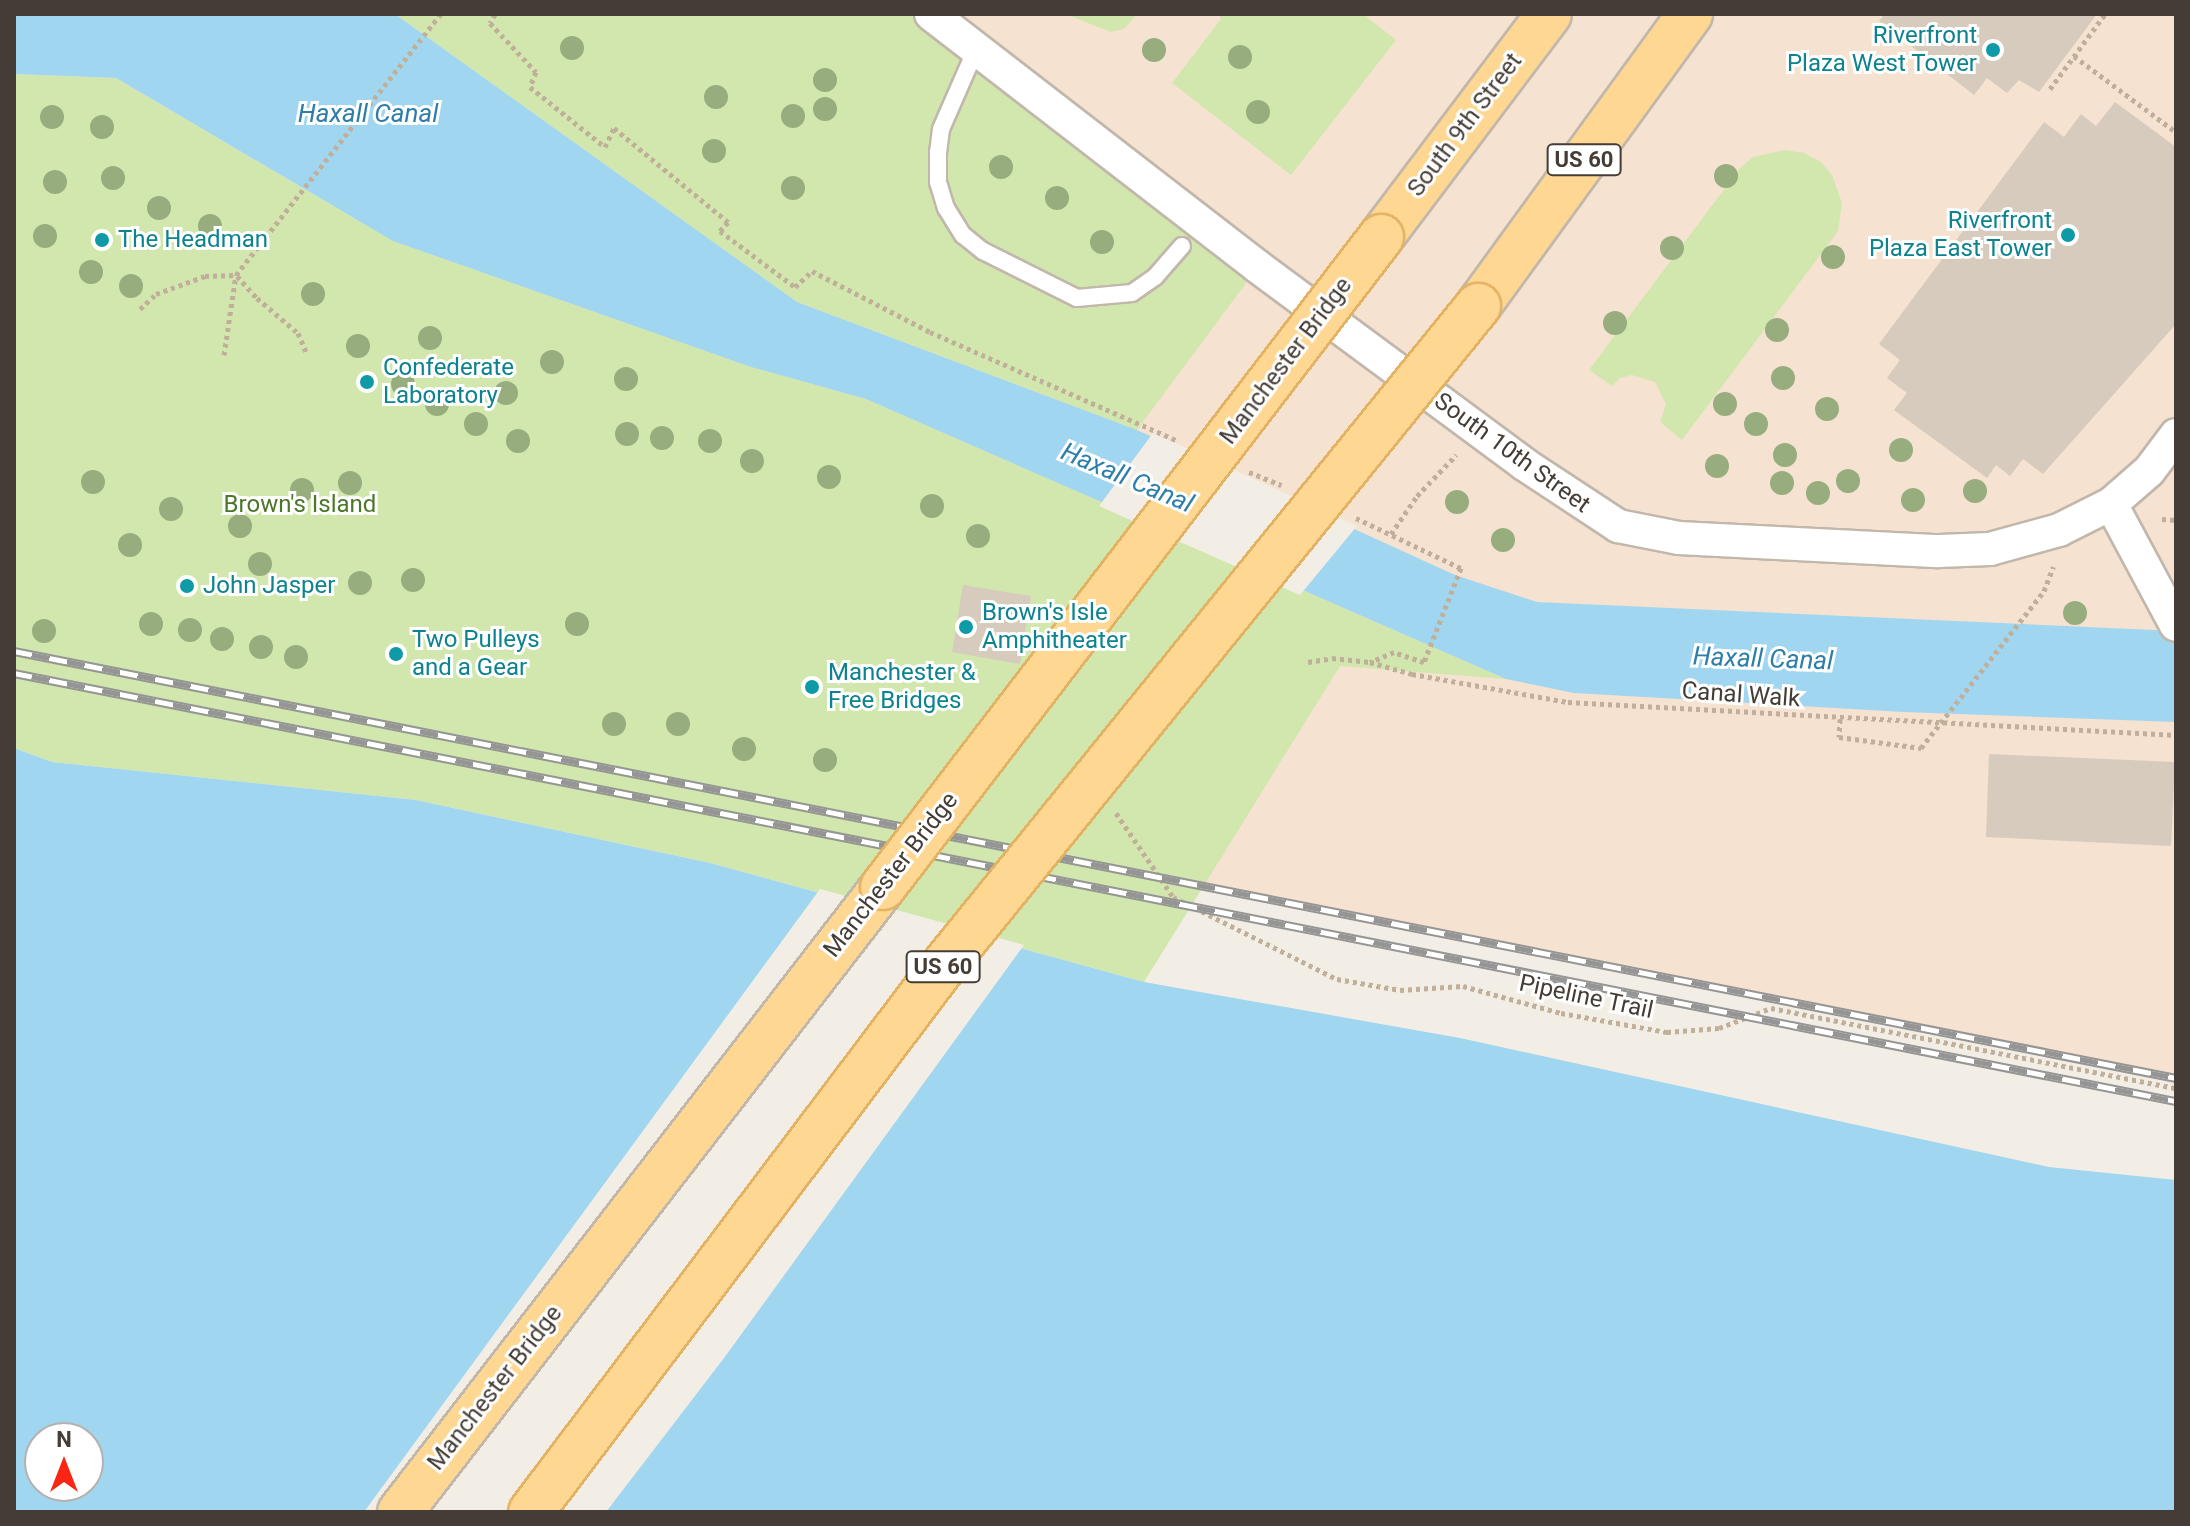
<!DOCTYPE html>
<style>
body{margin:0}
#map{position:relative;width:2190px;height:1526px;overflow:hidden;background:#f3eee5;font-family:Roboto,sans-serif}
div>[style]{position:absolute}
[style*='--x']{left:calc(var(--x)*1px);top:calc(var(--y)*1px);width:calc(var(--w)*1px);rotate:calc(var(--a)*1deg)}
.commercial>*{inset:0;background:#f5e2d0}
.green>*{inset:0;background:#d2e7ae}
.water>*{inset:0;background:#a1d6f0}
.pier>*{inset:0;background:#f3eee5}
.building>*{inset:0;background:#d7cbbe}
.path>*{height:5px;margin-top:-2.5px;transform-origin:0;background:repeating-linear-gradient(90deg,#c0af99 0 4px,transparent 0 8px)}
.roads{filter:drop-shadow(2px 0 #c1b7ab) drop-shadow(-2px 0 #c1b7ab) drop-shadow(0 2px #c1b7ab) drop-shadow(0 -2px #c1b7ab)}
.lane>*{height:16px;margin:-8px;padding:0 8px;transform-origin:8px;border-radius:8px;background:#fff}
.street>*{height:32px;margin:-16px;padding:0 16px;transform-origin:16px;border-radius:16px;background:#fff}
.primary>*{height:44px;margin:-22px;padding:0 22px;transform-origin:22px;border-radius:22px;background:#fed793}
.rail>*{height:9px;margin-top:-4.5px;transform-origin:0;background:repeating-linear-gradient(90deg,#fff 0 18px,#959595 0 36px);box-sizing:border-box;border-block:2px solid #959595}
.path-bridge>*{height:5px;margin-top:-2.5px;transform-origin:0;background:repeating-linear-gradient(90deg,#c0af99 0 4px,transparent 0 8px)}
.bridges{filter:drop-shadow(2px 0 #e3b263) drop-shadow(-2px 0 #e3b263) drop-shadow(0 2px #e3b263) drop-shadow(0 -2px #e3b263)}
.primary-bridge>*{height:44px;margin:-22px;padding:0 22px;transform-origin:22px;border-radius:22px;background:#fed793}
.trees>*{width:24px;height:24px;margin:-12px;border-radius:50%;background:#97ad7d}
.dots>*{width:22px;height:22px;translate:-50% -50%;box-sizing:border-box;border:4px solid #fff;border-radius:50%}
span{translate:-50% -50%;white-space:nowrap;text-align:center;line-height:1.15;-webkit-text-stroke:6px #fff;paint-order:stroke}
.shield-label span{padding:2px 6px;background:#fff;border:2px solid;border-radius:6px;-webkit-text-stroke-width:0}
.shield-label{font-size:22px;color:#453d35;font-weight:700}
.culture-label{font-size:24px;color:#0d838f}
.right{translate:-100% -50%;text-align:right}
.left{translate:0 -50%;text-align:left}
.street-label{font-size:24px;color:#453d35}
.park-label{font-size:24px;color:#4c7728}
.water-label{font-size:26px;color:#2d7ea8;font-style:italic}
.frame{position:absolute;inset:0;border:16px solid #453d35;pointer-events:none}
.north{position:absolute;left:24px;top:1422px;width:80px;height:80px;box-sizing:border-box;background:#fff;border:2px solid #b5b1ae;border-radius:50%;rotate:0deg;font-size:22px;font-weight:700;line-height:32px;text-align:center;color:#453d35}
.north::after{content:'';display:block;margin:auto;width:28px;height:36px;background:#f92616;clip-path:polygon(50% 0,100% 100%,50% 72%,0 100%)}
</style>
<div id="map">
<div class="commercial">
<i style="clip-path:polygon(493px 14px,2176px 14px,2176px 1078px,20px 652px)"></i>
</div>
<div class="green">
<i style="clip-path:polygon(395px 14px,931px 14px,1258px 267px,1137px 430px,797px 302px)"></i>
<i style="clip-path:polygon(1065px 14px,1137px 14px,1124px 29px,1111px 32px)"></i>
<i style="clip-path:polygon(1219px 14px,1363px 14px,1396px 40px,1291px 175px,1172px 83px,1221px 19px)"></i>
<i style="clip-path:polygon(14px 74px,116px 78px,393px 241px,751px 367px,866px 399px,1506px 679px,1340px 666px,1144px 982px,710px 863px,416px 800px,52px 762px,14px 748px)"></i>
<i style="clip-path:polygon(1785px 150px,1804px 153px,1821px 162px,1832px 175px,1842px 203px,1838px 231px,1682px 440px,1660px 422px,1666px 404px,1655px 382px,1632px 375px,1620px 378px,1612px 386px,1589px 370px,1740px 168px,1753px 157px)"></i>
</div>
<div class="water">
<i style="clip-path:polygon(14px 14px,395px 14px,797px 302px,1137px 430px,1455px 575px,1537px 602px,2176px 631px,2176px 722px,1904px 712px,1574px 693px,1506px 679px,866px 399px,751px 367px,393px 241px,116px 78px,14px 74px)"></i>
<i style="clip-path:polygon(evenodd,14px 748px,52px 762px,416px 800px,710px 863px,1144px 982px,1460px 1038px,2049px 1167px,2176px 1180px,2176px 1512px,14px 1512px,14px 748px,40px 1438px,88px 1438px,88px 1486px,40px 1486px,40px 1438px)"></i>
</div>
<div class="pier">
<i style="clip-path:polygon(1153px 433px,1357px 526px,1300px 595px,1099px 506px)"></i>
<i style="clip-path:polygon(820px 889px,1024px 945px,724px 1358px,606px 1512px,364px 1512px)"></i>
</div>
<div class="building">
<i style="clip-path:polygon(1885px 14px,2097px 14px,2039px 92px,2019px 80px,2007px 93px,1987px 78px,1974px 95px,1879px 21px)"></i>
<i style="clip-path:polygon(2115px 102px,2176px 147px,2176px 324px,2043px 474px,2023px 459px,2010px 476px,1996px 465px,1987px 478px,1894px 410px,1907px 393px,1887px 378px,1900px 360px,1879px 344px,2044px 122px,2064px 137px,2081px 114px,2096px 126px)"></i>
<i style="clip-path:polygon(963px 585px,1031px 596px,1020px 664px,952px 652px)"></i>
<i style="clip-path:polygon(1989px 754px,2175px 762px,2171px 846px,1986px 837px)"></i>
</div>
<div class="path">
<i style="--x:495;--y:14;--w:10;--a:119"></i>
<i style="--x:490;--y:23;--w:67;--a:46.8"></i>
<i style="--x:536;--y:72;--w:16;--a:112"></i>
<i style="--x:530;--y:87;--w:96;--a:38.7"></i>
<i style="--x:605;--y:147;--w:21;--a:-65"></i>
<i style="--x:614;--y:128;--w:148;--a:39.5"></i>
<i style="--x:728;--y:222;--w:12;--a:132"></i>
<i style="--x:720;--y:231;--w:94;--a:36.7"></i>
<i style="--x:795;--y:287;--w:23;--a:-43"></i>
<i style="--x:812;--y:271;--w:133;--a:27.3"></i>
<i style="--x:930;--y:332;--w:271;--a:23.7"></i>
<i style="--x:2074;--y:56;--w:127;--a:36.7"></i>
<i style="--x:2050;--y:89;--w:93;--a:-53.7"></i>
<i style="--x:237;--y:276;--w:30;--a:48"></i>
<i style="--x:257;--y:298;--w:54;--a:40.5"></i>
<i style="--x:298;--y:333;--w:21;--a:67"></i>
<i style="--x:140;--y:309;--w:22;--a:-43"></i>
<i style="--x:156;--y:294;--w:52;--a:-20.2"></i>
<i style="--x:205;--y:276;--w:31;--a:-2"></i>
<i style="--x:224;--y:355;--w:81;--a:-81.5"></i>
<i style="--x:236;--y:275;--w:332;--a:-51.9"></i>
<i style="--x:1249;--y:472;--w:35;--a:22"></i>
<i style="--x:1356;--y:518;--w:116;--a:25.5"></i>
<i style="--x:1461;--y:568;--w:101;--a:111.5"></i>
<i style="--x:1424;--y:662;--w:32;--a:-162"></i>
<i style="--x:1394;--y:652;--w:26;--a:157"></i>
<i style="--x:1370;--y:662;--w:8;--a:14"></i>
<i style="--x:2162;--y:519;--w:14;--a:4"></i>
<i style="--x:1391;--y:534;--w:46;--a:-55.6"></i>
<i style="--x:1417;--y:496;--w:57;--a:-46.4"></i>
<i style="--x:2044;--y:591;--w:26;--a:-69"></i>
<i style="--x:1308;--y:662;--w:24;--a:-9"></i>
<i style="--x:1332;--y:658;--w:38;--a:6"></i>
<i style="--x:1370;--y:662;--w:44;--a:15.9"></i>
<i style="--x:1412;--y:674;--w:158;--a:10.2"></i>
<i style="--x:1568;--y:702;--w:609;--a:3.11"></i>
<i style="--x:1840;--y:719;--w:18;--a:93"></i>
<i style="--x:1839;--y:737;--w:83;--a:7.6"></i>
<i style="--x:1116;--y:813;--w:102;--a:55.8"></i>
<i style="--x:1173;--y:897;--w:183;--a:26.6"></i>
<i style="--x:1337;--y:979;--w:64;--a:9.9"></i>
<i style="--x:1400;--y:990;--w:63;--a:-3.6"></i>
<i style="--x:1463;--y:986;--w:102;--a:15.4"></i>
<i style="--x:1561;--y:1013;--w:108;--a:10.2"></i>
<i style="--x:1667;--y:1032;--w:52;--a:-4.4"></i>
<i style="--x:1719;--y:1028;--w:56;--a:-21"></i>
<i style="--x:1771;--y:1008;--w:413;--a:11.2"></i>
</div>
<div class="roads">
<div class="lane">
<i style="--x:976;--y:49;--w:87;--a:113.6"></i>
<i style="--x:941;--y:129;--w:23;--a:97"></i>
<i style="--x:938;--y:152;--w:30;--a:90"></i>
<i style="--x:938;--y:182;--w:27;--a:73"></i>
<i style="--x:946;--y:208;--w:32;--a:58"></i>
<i style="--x:963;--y:235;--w:26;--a:39"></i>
<i style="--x:983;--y:251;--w:105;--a:26.6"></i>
<i style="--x:1077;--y:298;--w:55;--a:-5.2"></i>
<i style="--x:1132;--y:293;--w:28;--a:-35"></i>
<i style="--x:1155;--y:277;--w:41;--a:-48.9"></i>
</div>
<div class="street">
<i style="--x:931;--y:14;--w:413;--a:37.7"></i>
<i style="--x:1258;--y:267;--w:331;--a:36.5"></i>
<i style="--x:1524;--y:464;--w:113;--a:33.4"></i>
<i style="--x:1618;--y:526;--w:62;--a:11.1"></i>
<i style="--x:1679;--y:538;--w:260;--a:2.9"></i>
<i style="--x:1939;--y:551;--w:51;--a:-2.2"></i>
<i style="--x:1990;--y:549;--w:72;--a:-15.4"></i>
<i style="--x:2059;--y:530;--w:58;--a:-26.6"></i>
<i style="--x:2111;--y:504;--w:50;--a:-41"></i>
<i style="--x:2149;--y:471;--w:45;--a:-53.1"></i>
<i style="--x:2111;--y:504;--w:137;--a:61.8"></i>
</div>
<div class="primary">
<i style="--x:1381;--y:237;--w:279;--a:-53"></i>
<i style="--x:1478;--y:306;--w:361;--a:-54"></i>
<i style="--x:400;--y:1512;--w:790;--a:-52.3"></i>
</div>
</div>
<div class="rail">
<i style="--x:14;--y:651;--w:2204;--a:11.17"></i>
<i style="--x:14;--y:673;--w:2204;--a:11.2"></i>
</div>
<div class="path-bridge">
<i style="--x:1921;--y:748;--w:199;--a:-51.9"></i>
</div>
<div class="bridges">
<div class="primary-bridge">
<i style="--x:883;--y:887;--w:819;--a:-52.54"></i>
<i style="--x:531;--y:1512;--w:687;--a:-52.93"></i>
<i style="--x:945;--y:964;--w:847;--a:-50.99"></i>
</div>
</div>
<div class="trees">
<i style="left:572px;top:48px"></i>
<i style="left:1154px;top:50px"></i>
<i style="left:1240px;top:57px"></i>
<i style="left:825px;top:80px"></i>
<i style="left:716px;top:97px"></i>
<i style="left:825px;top:109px"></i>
<i style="left:1258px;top:112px"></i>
<i style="left:793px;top:116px"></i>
<i style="left:52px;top:117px"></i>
<i style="left:102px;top:127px"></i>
<i style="left:714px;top:151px"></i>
<i style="left:1001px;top:167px"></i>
<i style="left:1726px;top:176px"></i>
<i style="left:113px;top:178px"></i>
<i style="left:55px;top:182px"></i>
<i style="left:793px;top:188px"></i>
<i style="left:1057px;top:198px"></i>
<i style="left:159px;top:208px"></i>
<i style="left:210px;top:226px"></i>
<i style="left:45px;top:236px"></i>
<i style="left:1102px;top:242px"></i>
<i style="left:1672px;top:248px"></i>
<i style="left:1833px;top:257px"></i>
<i style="left:91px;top:272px"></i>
<i style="left:131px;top:286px"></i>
<i style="left:313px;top:294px"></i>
<i style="left:1615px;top:323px"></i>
<i style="left:1777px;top:330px"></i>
<i style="left:430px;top:338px"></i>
<i style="left:358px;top:346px"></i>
<i style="left:552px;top:362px"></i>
<i style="left:1783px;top:378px"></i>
<i style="left:626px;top:379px"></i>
<i style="left:403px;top:384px"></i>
<i style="left:506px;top:393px"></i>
<i style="left:437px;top:404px"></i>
<i style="left:1725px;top:404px"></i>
<i style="left:1827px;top:409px"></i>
<i style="left:476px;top:424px"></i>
<i style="left:1756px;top:424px"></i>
<i style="left:627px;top:434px"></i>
<i style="left:662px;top:438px"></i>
<i style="left:518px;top:441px"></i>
<i style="left:710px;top:441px"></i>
<i style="left:1901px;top:450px"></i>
<i style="left:1785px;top:455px"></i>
<i style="left:752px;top:461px"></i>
<i style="left:1717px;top:466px"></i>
<i style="left:829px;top:477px"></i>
<i style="left:1848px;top:481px"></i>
<i style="left:93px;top:482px"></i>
<i style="left:350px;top:483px"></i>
<i style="left:1782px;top:483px"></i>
<i style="left:302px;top:490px"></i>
<i style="left:1975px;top:491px"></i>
<i style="left:1818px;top:493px"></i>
<i style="left:1913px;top:500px"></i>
<i style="left:1457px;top:502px"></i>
<i style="left:932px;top:506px"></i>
<i style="left:171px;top:509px"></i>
<i style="left:240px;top:526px"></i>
<i style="left:978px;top:536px"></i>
<i style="left:1503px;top:540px"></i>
<i style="left:130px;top:545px"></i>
<i style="left:260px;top:564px"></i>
<i style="left:413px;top:580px"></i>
<i style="left:360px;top:583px"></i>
<i style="left:2075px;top:613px"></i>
<i style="left:151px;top:624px"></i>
<i style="left:577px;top:624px"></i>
<i style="left:190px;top:630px"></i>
<i style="left:44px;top:631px"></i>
<i style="left:222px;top:639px"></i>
<i style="left:261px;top:647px"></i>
<i style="left:296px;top:657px"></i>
<i style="left:614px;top:724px"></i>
<i style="left:678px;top:724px"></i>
<i style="left:744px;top:749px"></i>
<i style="left:825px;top:760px"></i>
</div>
<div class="dots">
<i style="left:1993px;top:50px;background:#0f9aa8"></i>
<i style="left:2068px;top:235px;background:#0f9aa8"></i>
<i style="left:102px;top:240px;background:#0f9aa8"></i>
<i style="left:367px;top:382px;background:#0f9aa8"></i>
<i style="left:187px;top:586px;background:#0f9aa8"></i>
<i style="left:966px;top:627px;background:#0f9aa8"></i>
<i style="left:396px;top:654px;background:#0f9aa8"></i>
<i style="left:812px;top:687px;background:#0f9aa8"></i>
</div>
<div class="shield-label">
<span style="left:1584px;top:160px">US 60</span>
<span style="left:943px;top:967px">US 60</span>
</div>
<div class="culture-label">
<span class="right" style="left:1977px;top:50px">Riverfront<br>Plaza West Tower</span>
<span class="right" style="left:2052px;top:235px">Riverfront<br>Plaza East Tower</span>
<span class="left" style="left:118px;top:240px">The Headman</span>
<span class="left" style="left:383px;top:382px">Confederate<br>Laboratory</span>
<span class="left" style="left:203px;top:586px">John Jasper</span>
<span class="left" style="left:982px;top:627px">Brown's Isle<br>Amphitheater</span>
<span class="left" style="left:412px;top:654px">Two Pulleys<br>and a Gear</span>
<span class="left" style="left:828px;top:687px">Manchester &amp;<br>Free Bridges</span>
</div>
<div class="street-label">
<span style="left:1465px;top:125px;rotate:-53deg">South 9th Street</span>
<span style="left:1286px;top:361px;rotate:-53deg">Manchester Bridge</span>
<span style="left:1512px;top:453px;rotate:36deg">South 10th Street</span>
<span style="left:1741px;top:695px;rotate:4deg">Canal Walk</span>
<span style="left:891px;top:875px;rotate:-52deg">Manchester Bridge</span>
<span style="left:1586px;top:997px;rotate:12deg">Pipeline Trail</span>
<span style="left:495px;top:1388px;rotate:-52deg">Manchester Bridge</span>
</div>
<div class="park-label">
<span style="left:300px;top:505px">Brown's Island</span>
</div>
<div class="water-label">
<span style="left:368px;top:114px">Haxall Canal</span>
<span style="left:1127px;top:478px;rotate:23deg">Haxall Canal</span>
<span style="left:1763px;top:659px;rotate:2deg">Haxall Canal</span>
</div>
<div class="frame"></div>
<div class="north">N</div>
</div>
